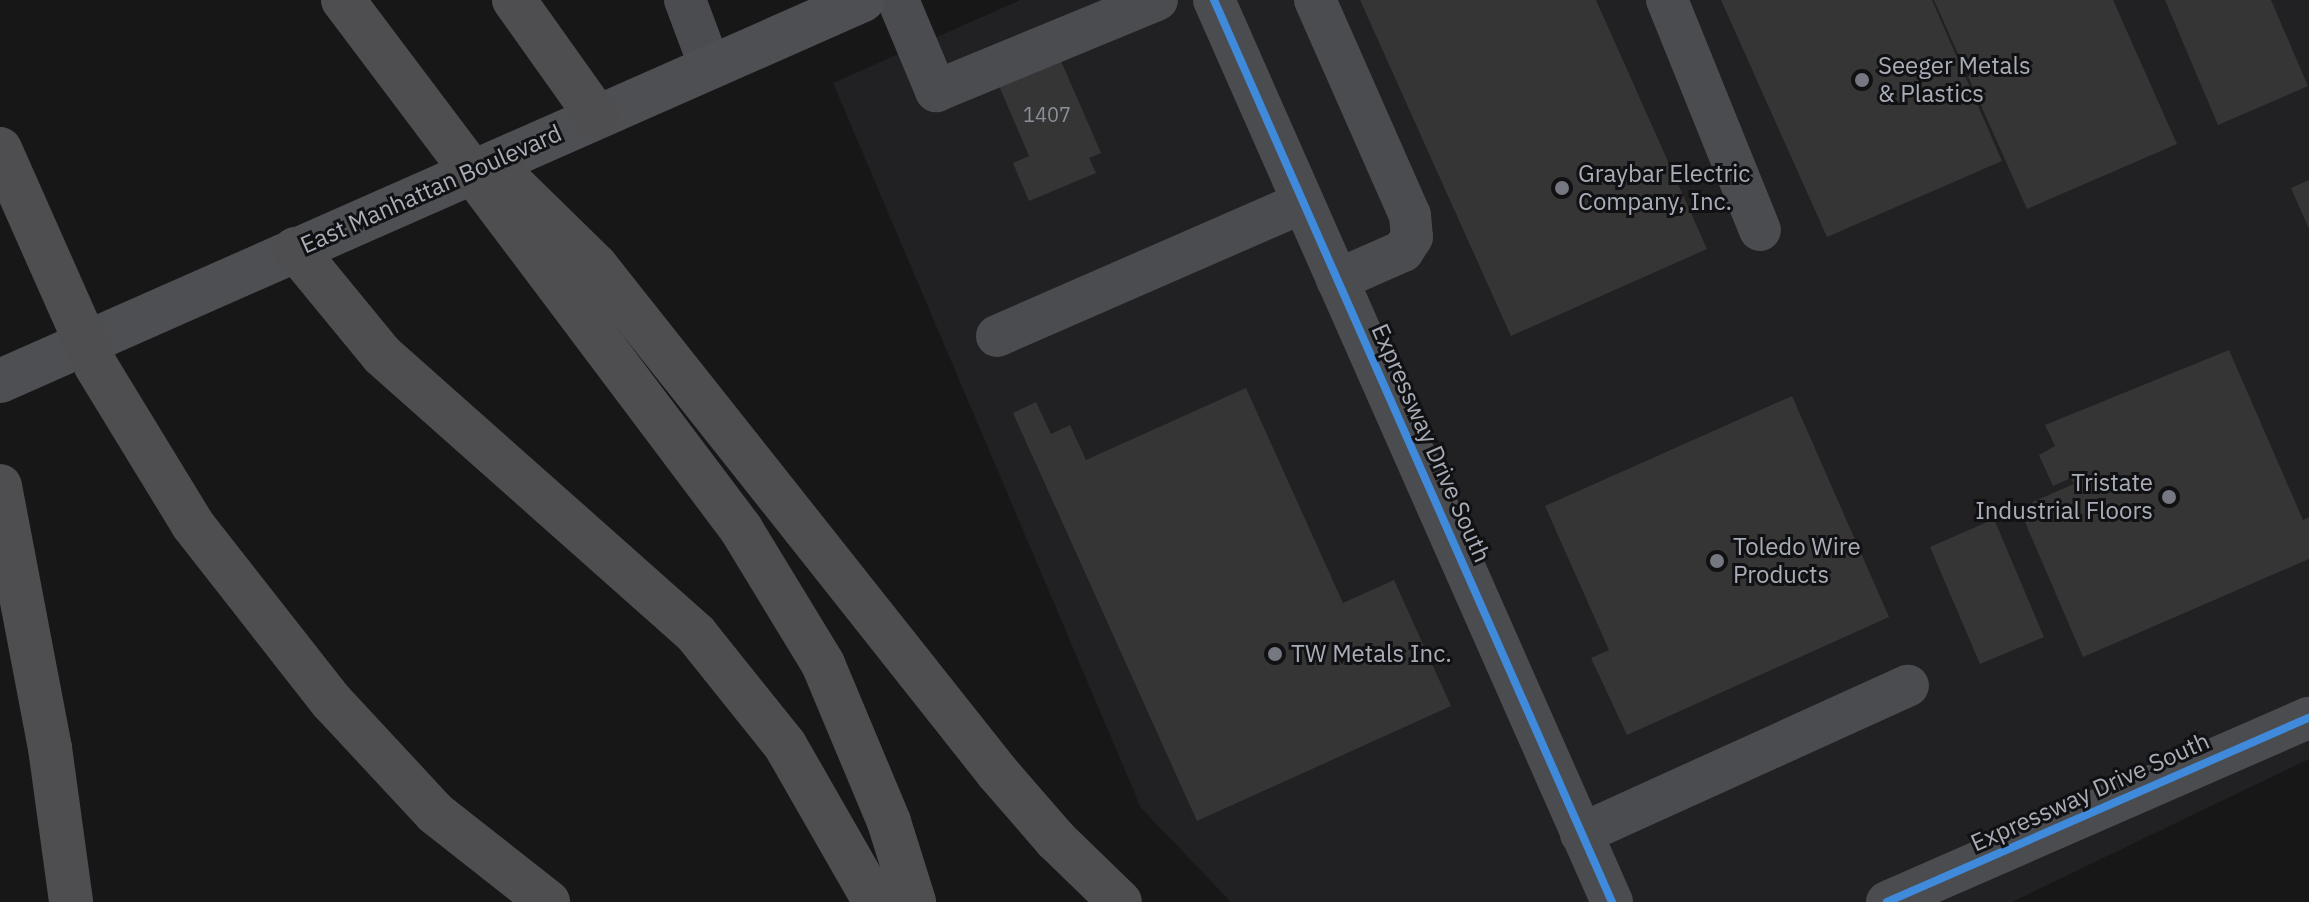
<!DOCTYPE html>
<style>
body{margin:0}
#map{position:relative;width:2309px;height:902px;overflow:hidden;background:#171717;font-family:"IBM Plex Sans",sans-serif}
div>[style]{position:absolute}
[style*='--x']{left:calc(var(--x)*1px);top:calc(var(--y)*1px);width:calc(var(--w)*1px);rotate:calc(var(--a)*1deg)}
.built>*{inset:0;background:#212123}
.building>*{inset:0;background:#353536}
.minor>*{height:42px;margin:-21px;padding:0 21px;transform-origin:21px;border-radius:21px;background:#4b4c50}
.major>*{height:44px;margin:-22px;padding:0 22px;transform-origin:22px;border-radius:22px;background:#4d4f52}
.highway>*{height:44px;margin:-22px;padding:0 22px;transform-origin:22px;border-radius:22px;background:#4e4e51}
.cycleway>*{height:8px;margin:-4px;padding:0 4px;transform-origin:4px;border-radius:4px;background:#408adc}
.dots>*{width:22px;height:22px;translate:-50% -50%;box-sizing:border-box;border:4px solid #111113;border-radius:50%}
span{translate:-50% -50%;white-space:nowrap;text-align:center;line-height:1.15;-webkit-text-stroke:6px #111113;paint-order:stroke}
.number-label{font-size:20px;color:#8b8f98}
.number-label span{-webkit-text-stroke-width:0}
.poi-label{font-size:24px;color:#a8adb8}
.left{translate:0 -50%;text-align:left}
.right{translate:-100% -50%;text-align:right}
.street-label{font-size:24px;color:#a8adb8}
</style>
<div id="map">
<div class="built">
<i style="clip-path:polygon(1020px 0,2309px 0,2309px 759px,2012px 902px,1231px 902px,1141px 808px,833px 83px)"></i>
</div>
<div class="building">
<i style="clip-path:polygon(1360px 0,1596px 0,1707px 249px,1511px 336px)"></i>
<i style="clip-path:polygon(1721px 0,1932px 0,2002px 161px,1827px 237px)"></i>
<i style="clip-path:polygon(1934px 0,2113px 0,2177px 144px,2027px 209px)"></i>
<i style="clip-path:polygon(2165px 0,2271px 0,2308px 86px,2218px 125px)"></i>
<i style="clip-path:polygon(1055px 47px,1101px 153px,1089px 158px,1096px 173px,1029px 201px,1013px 163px,1029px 156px,994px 74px)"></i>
<i style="clip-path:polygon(2309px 180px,2309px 229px,2291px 188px)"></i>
<i style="clip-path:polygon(2229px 350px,2303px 520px,2309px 517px,2309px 559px,2083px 657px,2019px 508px,2074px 484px,2071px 478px,2053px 486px,2039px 455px,2055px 446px,2045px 425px)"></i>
<i style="clip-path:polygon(1246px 388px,1343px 603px,1394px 580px,1451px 706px,1197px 821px,1013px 413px,1036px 402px,1051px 434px,1070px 425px,1086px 460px)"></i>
<i style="clip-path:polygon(1792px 396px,1889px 617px,1627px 735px,1591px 658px,1609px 650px,1545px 506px)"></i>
<i style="clip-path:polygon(1994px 519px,2044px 637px,1980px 664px,1930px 547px)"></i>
</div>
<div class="minor">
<i style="--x:685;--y:0;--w:72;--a:69.5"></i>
<i style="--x:898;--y:0;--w:99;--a:67.3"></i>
<i style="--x:936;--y:91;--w:239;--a:-22.4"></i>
<i style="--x:1214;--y:0;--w:986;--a:66.19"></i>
<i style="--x:1315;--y:0;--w:235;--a:66.2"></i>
<i style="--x:1410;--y:215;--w:22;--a:85"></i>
<i style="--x:1412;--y:237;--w:17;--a:123"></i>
<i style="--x:1403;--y:251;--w:72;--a:156.3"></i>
<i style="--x:1667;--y:0;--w:248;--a:68"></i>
<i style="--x:997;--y:336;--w:334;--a:-23.6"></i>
<i style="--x:1581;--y:834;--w:359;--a:-24.4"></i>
<i style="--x:1887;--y:902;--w:460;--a:-23.6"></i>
</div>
<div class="major">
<i style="--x:0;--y:381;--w:943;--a:-23.82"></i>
</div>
<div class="highway">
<i style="--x:343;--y:0;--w:662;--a:53.04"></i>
<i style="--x:741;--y:529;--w:158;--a:58.7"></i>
<i style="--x:823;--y:664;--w:171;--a:67.3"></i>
<i style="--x:889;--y:822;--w:84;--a:72.6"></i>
<i style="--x:514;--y:0;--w:143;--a:54.6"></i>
<i style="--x:0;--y:149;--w:237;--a:66.1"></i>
<i style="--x:96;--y:366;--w:186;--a:58.6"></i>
<i style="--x:193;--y:525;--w:225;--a:51.9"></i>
<i style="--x:332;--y:702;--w:151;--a:47.1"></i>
<i style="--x:435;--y:813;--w:144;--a:38.2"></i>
<i style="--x:497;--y:169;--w:139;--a:44.4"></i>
<i style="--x:596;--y:266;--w:646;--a:51.6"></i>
<i style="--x:997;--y:772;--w:90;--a:49.1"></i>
<i style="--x:1056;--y:840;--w:89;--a:44.1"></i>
<i style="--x:295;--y:249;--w:137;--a:50.6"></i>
<i style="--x:382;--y:355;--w:420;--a:41.6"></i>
<i style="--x:696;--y:634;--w:142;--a:51.3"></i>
<i style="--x:785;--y:745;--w:181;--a:60.2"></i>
<i style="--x:0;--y:486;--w:267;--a:79.2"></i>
<i style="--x:50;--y:748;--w:155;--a:82.2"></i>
</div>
<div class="cycleway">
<i style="--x:1214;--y:0;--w:986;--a:66.19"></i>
<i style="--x:1887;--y:902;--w:460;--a:-23.6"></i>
</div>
<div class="dots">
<i style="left:1862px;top:80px;background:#757880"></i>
<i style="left:1562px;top:188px;background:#757880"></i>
<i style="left:2169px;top:497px;background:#757880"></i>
<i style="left:1717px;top:561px;background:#757880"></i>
<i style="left:1275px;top:654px;background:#757880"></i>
</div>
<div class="number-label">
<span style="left:1047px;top:114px">1407</span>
</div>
<div class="poi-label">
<span class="left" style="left:1878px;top:80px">Seeger Metals<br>&amp; Plastics</span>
<span class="left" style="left:1578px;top:188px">Graybar Electric<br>Company, Inc.</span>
<span class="right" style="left:2153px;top:497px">Tristate<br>Industrial Floors</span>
<span class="left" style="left:1733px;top:561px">Toledo Wire<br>Products</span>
<span class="left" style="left:1291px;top:654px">TW Metals Inc.</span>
</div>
<div class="street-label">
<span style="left:431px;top:189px;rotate:-24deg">East Manhattan Boulevard</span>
<span style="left:1431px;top:443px;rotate:66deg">Expressway Drive South</span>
<span style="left:2090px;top:792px;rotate:-24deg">Expressway Drive South</span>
</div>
</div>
